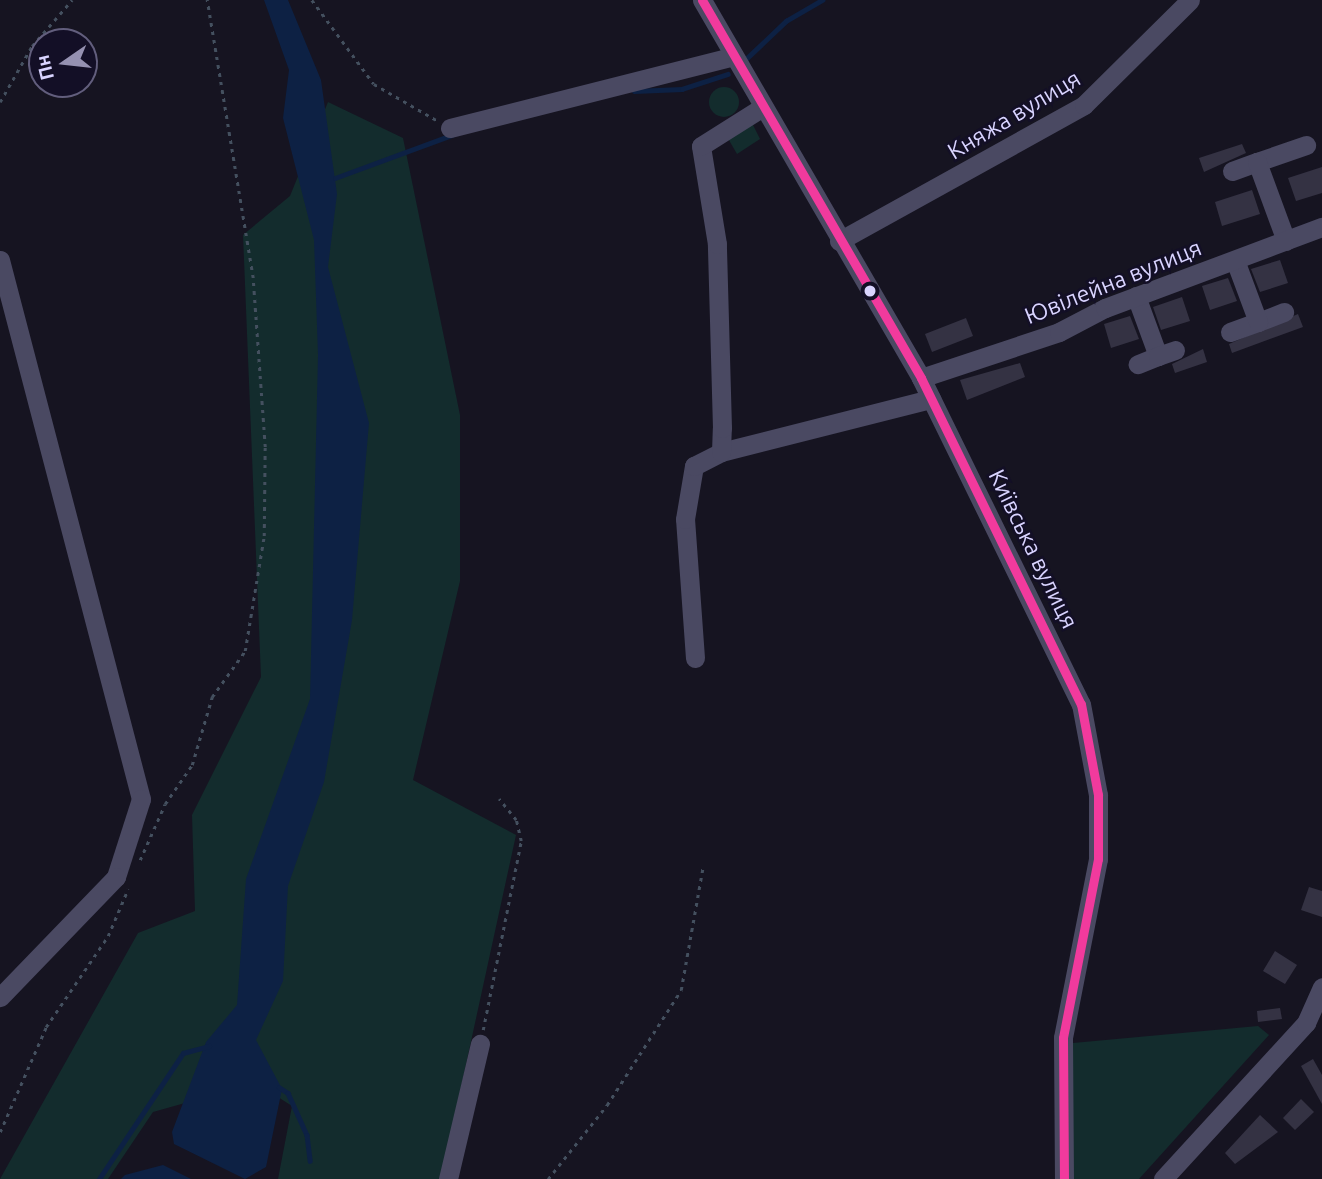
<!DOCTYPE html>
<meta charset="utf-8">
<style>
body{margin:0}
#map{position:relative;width:1322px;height:1179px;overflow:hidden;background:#161421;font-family:Ubuntu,sans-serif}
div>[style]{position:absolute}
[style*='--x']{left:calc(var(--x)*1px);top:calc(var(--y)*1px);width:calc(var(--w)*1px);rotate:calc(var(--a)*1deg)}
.green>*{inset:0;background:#132c2d}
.round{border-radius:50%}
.water>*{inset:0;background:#0d2144}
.stream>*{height:4.5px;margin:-2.25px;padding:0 2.25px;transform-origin:2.25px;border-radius:2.25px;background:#0d2144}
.building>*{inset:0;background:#343243}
.path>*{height:2.5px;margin-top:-1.25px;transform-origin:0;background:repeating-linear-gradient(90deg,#44505f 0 3.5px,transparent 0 8.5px)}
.minor>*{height:19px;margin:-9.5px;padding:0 9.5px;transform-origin:9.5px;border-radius:9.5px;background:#4a4962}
.bus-1>*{height:9px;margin:-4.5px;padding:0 4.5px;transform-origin:4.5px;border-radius:4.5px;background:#f13a9d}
.dots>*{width:19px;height:19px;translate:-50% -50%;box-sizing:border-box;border:4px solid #130f26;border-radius:50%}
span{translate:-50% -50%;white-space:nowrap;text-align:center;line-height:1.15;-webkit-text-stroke:5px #130f26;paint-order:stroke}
.street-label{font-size:23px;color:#d9d4ff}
.north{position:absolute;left:28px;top:28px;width:70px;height:70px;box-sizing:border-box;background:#130f26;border:2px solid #625e7d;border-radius:50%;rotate:256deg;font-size:19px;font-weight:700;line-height:28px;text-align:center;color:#d9d4ff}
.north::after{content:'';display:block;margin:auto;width:24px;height:32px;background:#9591b1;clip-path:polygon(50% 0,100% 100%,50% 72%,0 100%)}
</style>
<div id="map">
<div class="green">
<i class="round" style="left:709px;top:87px;width:30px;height:30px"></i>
<i style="clip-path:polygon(328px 102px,403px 138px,460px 415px,460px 581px,413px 780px,516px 835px,441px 1179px,278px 1179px,292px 1106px,256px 1083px,153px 1112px,108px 1179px,0 1179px,138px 933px,195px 911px,192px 815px,261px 677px,243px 235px,290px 196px)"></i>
<i style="clip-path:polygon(750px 119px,760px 139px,737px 154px,726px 135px)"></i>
<i style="clip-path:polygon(1258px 1026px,1269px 1035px,1139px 1179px,1072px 1179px,1073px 1043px)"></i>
</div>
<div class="water">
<i style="clip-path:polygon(264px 0,288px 0,321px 80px,337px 194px,328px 267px,369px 423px,352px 620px,324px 782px,288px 886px,283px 981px,256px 1040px,282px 1089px,266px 1167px,245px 1179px,174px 1144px,172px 1132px,206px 1042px,237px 1005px,246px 879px,310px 699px,318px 355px,314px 240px,283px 118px,289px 70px)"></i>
<i style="clip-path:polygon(163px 1165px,191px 1179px,121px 1179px,125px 1175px)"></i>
</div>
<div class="stream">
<i style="--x:747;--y:58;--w:54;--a:-43.5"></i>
<i style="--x:786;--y:21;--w:42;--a:-30.3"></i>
<i style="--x:634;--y:91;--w:48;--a:-2.4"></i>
<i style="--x:682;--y:89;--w:48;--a:-18.1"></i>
<i style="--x:335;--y:178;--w:125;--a:-20.2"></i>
<i style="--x:279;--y:1087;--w:11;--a:34"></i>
<i style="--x:288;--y:1093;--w:46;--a:65.7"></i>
<i style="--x:307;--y:1135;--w:26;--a:83"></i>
<i style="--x:99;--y:1179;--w:151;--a:-56.3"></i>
<i style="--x:183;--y:1053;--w:27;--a:-15"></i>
</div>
<div class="building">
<i style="clip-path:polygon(1242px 144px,1246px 153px,1204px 172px,1199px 158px)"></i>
<i style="clip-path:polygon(1322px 167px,1322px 193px,1296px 201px,1288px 178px)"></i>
<i style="clip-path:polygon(1252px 190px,1260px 214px,1222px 226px,1215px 202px)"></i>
<i style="clip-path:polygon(1280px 260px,1288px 283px,1260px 292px,1251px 269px)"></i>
<i style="clip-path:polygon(1228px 278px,1237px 301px,1210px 310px,1202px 286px)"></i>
<i style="clip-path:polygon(1182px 297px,1190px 321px,1161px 330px,1153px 307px)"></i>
<i style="clip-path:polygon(1298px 314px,1303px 327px,1232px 353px,1229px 344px)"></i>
<i style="clip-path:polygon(1130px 316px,1139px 339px,1111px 348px,1104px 324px)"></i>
<i style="clip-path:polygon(966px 318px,973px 336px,932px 352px,925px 334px)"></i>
<i style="clip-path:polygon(1203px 349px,1207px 362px,1175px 373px,1172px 364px)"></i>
<i style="clip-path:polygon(1020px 363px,1025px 377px,967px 400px,960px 380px)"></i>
<i style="clip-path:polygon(1309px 887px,1322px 891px,1322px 917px,1301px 910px)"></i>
<i style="clip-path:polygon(1275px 951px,1297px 965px,1285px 984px,1263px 971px)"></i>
<i style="clip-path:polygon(1280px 1008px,1282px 1019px,1258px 1022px,1257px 1011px)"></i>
<i style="clip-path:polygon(1313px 1059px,1322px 1075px,1322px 1104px,1301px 1066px)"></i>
<i style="clip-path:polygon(1301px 1099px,1314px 1112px,1295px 1130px,1283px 1118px)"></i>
<i style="clip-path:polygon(1260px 1115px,1278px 1132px,1235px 1164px,1225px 1153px)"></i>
</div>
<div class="path">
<i style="--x:312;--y:0;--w:104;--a:53.6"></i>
<i style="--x:374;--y:84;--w:74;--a:30"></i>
<i style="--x:0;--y:102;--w:64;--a:-60.3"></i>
<i style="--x:32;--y:46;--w:61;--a:-49"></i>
<i style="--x:140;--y:860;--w:61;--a:-65.9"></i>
<i style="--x:165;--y:804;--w:47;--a:-55.3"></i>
<i style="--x:192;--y:765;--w:71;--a:-73.6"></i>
<i style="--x:212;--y:697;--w:57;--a:-54.3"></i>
<i style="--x:245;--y:651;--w:117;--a:-80.6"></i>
<i style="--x:264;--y:536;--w:89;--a:-89.4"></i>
<i style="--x:265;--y:447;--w:169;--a:-94.1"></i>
<i style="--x:253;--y:278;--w:282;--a:-99.4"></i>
<i style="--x:483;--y:1030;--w:193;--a:-78.6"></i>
<i style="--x:521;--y:841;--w:22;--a:-103"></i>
<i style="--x:516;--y:820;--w:27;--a:-129"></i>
<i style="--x:0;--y:1132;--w:115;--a:-66.3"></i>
<i style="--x:46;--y:1027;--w:110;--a:-55.7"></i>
<i style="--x:108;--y:936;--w:51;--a:-66.9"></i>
<i style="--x:548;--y:1179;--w:95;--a:-51.4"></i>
<i style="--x:607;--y:1105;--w:137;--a:-57.2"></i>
<i style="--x:681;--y:990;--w:126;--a:-79.9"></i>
</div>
<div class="minor">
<i style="--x:702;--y:0;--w:437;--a:59.9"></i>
<i style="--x:921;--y:378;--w:363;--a:63.9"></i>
<i style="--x:1081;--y:704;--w:93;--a:79.4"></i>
<i style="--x:1098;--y:795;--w:64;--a:90"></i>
<i style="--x:1098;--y:859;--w:182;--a:101.1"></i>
<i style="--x:1063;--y:1038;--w:141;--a:89.6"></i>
<i style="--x:450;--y:128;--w:293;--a:-14.2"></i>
<i style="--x:1257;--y:162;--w:52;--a:-19.1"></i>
<i style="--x:1232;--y:171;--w:27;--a:-20"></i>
<i style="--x:1257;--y:162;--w:84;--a:69.8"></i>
<i style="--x:839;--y:241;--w:280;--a:-29"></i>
<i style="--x:1084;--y:105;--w:149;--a:-44.7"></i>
<i style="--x:0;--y:260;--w:557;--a:75.34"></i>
<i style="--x:141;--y:799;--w:82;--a:107.8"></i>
<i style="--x:116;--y:877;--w:167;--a:134"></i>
<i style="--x:1136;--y:296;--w:64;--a:69.9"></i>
<i style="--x:1158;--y:356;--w:22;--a:158"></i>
<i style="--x:1258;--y:322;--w:28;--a:-21"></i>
<i style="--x:1230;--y:332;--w:30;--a:-20"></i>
<i style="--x:1258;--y:322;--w:66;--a:-110.4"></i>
<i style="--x:1158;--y:356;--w:18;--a:-19"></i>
<i style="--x:921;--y:378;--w:145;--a:-18.4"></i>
<i style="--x:1059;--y:332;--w:52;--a:-27.6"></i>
<i style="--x:1105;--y:308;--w:232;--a:-20.5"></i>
<i style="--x:721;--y:452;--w:217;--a:-14.2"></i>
<i style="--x:695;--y:658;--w:139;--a:-94.1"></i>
<i style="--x:685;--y:519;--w:54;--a:-80.4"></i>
<i style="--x:694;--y:466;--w:30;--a:-27"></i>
<i style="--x:721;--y:452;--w:24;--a:-88"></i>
<i style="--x:722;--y:428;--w:184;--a:-91.6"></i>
<i style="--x:717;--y:244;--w:99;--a:-99.3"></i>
<i style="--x:701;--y:146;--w:73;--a:-32.2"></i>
<i style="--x:448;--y:1179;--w:139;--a:-76.7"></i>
<i style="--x:1163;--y:1179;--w:212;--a:-47.5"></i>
<i style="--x:1306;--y:1023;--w:39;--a:-66"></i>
</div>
<div class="bus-1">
<i style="--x:702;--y:0;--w:437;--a:59.9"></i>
<i style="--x:921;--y:378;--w:363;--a:63.9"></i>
<i style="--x:1081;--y:704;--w:93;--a:79.4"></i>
<i style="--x:1098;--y:795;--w:64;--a:90"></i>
<i style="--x:1098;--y:859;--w:182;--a:101.1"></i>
<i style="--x:1063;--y:1038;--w:141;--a:89.6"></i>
</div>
<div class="dots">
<i style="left:870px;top:291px;background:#d9d4ff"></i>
</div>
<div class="street-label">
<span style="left:1014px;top:115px;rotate:-31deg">Княжа вулиця</span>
<span style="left:1113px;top:282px;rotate:-22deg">Ювілейна вулиця</span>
<span style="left:1033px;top:549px;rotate:64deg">Київська вулиця</span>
</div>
<div class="north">Пн</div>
</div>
